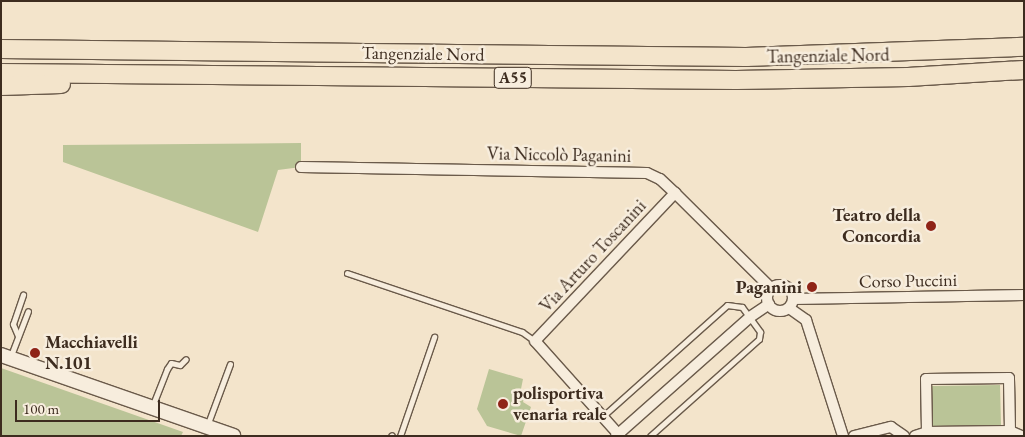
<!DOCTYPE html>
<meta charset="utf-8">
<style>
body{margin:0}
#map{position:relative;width:1025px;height:437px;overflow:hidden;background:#f3e4cb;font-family:"EB Garamond",serif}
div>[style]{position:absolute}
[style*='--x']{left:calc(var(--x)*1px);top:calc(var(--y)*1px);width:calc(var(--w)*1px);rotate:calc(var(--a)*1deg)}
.green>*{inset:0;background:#bac497}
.roads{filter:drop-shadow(1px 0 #6a5a4a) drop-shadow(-1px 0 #6a5a4a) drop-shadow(0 1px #6a5a4a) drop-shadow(0 -1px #6a5a4a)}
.lane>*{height:5px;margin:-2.5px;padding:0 2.5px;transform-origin:2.5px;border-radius:2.5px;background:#f7eddd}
.street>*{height:10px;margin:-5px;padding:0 5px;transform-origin:5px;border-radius:5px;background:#f7eddd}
.street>.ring{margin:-5px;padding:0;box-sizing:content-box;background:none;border:10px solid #f7eddd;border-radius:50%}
.secondary>*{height:14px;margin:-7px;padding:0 7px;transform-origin:7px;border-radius:7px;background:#f7eddd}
.highway>*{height:18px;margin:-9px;padding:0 9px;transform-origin:9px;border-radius:9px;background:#f3e4cb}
.dots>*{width:14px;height:14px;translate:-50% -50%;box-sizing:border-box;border:2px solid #f7eddd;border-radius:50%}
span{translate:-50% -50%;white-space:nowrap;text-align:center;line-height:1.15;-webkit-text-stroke:5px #f7eddd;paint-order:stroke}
.shield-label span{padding:1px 4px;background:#f7eddd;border:1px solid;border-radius:4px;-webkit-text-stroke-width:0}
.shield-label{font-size:16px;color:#3d2c1f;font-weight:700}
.street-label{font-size:18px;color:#3d2c1f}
.poi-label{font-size:18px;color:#3d2c1f;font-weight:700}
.right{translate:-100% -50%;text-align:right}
.left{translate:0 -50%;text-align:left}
.frame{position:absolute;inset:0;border:2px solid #3d2c1f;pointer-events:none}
.scale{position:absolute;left:15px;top:400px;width:145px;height:22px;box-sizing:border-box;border:2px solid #3d2c1f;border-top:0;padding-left:6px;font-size:15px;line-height:18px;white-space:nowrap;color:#3d2c1f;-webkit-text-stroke:4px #f7eddd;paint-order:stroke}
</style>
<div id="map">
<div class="green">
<i style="clip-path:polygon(301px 143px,301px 167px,278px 170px,258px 232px,63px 162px,63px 145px)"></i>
<i style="clip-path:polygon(1px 368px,183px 432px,181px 436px,1px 436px)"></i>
<i style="clip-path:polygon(489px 369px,523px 379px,520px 394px,525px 396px,523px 402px,531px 407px,521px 436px,487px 426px,477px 409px)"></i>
<i style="clip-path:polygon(1000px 385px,1001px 425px,932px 426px,932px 386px)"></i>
</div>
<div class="roads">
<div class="lane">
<i style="--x:347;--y:273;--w:185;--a:18.6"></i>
<i style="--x:522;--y:332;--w:16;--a:35"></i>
<i style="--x:18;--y:336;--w:13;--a:-113"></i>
<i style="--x:13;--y:324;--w:31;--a:-71"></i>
<i style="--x:10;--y:358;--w:50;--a:-69"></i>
<i style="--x:152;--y:407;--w:41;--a:-68.5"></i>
<i style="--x:167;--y:369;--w:7;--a:-56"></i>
<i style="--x:171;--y:363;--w:9;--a:13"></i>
<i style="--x:180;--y:365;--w:8;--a:-45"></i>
<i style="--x:603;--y:416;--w:166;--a:-41.8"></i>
<i style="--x:727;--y:305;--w:15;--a:8"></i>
<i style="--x:742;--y:307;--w:31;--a:54"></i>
<i style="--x:760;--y:332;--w:7;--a:98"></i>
<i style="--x:759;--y:339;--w:146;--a:138.3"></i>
<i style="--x:207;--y:426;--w:66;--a:-69.6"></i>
<i style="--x:391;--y:436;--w:1;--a:-45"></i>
<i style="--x:400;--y:436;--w:105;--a:-71"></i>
</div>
<div class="street">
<i style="--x:301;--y:167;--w:346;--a:1"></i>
<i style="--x:647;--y:173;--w:14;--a:25"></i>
<i style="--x:660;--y:179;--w:21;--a:43"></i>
<i style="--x:675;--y:193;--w:135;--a:44.7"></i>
<i class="ring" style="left:767px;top:285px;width:16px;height:16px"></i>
<i style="--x:793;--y:299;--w:231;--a:-1"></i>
<i style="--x:789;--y:308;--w:21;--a:35"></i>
<i style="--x:806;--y:320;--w:122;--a:72.3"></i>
<i style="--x:1010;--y:431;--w:53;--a:-91.1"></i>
<i style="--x:1009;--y:378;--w:83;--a:179.3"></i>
<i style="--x:926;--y:379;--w:53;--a:88.9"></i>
<i style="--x:927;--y:432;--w:83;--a:-0.7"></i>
<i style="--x:1010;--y:431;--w:12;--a:24"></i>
<i style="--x:616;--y:436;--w:179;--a:-41.6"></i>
<i style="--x:750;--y:317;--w:23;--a:-34"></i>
<i style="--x:620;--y:436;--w:127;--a:-131.8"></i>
<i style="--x:535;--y:341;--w:204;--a:-46.6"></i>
<i style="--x:854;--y:436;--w:38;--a:-14"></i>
<i style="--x:891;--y:427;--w:16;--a:35"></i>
<i style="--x:915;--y:436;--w:13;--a:-18"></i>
</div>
<div class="secondary">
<i style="--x:1;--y:355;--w:246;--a:19.2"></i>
</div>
<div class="highway">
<i style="--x:1;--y:49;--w:745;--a:0.62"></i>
<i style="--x:746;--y:57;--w:278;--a:-2.1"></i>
<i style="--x:1;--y:73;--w:735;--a:0.55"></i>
<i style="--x:736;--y:80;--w:172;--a:-1"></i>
<i style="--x:908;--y:77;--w:116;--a:-3.5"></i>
<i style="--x:1;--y:86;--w:60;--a:-1.9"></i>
</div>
</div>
<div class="dots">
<i style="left:931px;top:226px;background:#8f2418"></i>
<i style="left:812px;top:287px;background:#8f2418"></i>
<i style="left:35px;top:353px;background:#8f2418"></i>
<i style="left:503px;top:404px;background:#8f2418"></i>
</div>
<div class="shield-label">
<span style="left:513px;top:78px">A55</span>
</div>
<div class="street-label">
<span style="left:423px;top:54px;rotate:1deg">Tangenziale Nord</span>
<span style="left:828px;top:56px;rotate:-1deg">Tangenziale Nord</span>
<span style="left:559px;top:155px;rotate:1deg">Via Niccolò Paganini</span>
<span style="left:593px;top:256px;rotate:-47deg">Via Arturo Toscanini</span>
<span style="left:908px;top:281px;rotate:-1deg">Corso Puccini</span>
</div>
<div class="poi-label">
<span class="right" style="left:921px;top:226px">Teatro della<br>Concordia</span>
<span class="right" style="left:802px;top:287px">Paganini</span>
<span class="left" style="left:45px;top:353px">Macchiavelli<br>N.101</span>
<span class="left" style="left:513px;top:404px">polisportiva<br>venaria reale</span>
</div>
<div class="frame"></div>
<div class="scale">100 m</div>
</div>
